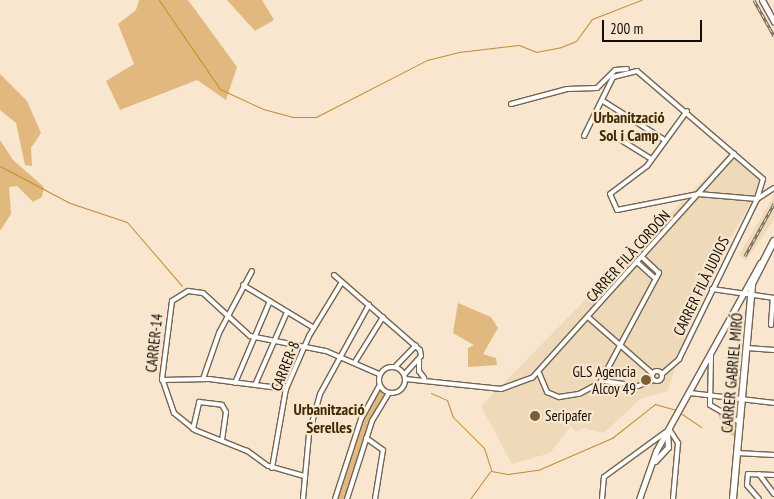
<!DOCTYPE html>
<meta charset="utf-8">
<style>
body{margin:0}
#map{position:relative;width:774px;height:499px;overflow:hidden;background:#f8e6ce;font-family:"PT Sans Narrow",sans-serif}
div>[style]{position:absolute}
[style*='--x']{left:calc(var(--x)*1px);top:calc(var(--y)*1px);width:calc(var(--w)*1px);rotate:calc(var(--a)*1deg)}
.built>*{inset:0;background:#eed9b9}
.green>*{inset:0;background:#e1b97e}
.stream>*{height:1px;margin:-0.5px;padding:0 0.5px;transform-origin:0.5px;border-radius:0.5px;background:#c58d2a}
.roads{filter:drop-shadow(1px 0 #74654f) drop-shadow(-1px 0 #74654f) drop-shadow(0 1px #74654f) drop-shadow(0 -1px #74654f)}
.street>*{height:4px;margin:-2px;padding:0 2px;transform-origin:2px;border-radius:2px;background:#fff}
.street>.ring{margin:-2px;padding:0;box-sizing:content-box;background:none;border:4px solid #fff;border-radius:50%}
.secondary>*{height:5px;margin:-2.5px;padding:0 2.5px;transform-origin:2.5px;border-radius:2.5px;background:#fff}
.primary>*{height:5.5px;margin:-2.75px;padding:0 2.75px;transform-origin:2.75px;border-radius:2.75px;background:#fff}
.rail>*{height:3px;margin-top:-1.5px;transform-origin:0;background:repeating-linear-gradient(90deg,#f8e6ce 0 4px,#6f6556 0 8px);box-sizing:border-box;border-block:1px solid #6f6556}
.dots>*{width:14px;height:14px;translate:-50% -50%;box-sizing:border-box;border:2px solid #f8e6ce;border-radius:50%}
span{translate:-50% -50%;white-space:nowrap;text-align:center;line-height:1.15;-webkit-text-stroke:4.5px #f8e6ce;paint-order:stroke}
.street-label{font-size:15px;color:#130e06}
.poi-label{font-size:15px;color:#130e06}
.right{translate:-100% -50%;text-align:right}
.left{translate:0 -50%;text-align:left}
.neighbourhood-label{font-size:16px;color:#3f2a04;font-weight:700}
.scale{position:absolute;left:602px;top:20px;width:100px;height:22px;box-sizing:border-box;border:2px solid #130e06;border-top:0;padding-left:6px;font-size:15px;line-height:18px;white-space:nowrap;color:#130e06;-webkit-text-stroke:4px #f8e6ce;paint-order:stroke}
</style>
<div id="map">
<div class="built">
<i style="clip-path:polygon(729px 154px,762px 182px,726px 247px,680px 350px,668px 391px,640px 399px,604px 433px,584px 428px,576px 432px,571px 426px,550px 453px,512px 464px,481px 406px)"></i>
<i style="clip-path:polygon(774px 195px,774px 220px,746px 260px,739px 255px)"></i>
</div>
<div class="green">
<i style="clip-path:polygon(139px 0,188px 0,237px 67px,226px 100px,197px 80px,120px 110px,106px 81px,134px 64px,118px 24px,136px 10px)"></i>
<i style="clip-path:polygon(227px 0,262px 0,274px 20px,255px 31px)"></i>
<i style="clip-path:polygon(0 74px,27px 101px,41px 133px,31px 148px,32px 166px,25px 165px,16px 123px,0 110px)"></i>
<i style="clip-path:polygon(0 140px,13px 160px,44px 187px,42px 197px,33px 202px,17px 186px,9px 187px,11px 214px,0 231px)"></i>
<i style="clip-path:polygon(458px 303px,491px 317px,498px 328px,483px 354px,496px 358px,497px 365px,468px 367px,468px 348px,474px 345px,453px 333px)"></i>
<i style="clip-path:polygon(379px 389px,385px 394px,368px 426px,345px 499px,337px 499px,355px 438px)"></i>
<i style="clip-path:polygon(718px 413px,737px 423px,735px 436px,725px 433px)"></i>
</div>
<div class="stream">
<i style="--x:159;--y:0;--w:108;--a:55.6"></i>
<i style="--x:220;--y:89;--w:47;--a:24.9"></i>
<i style="--x:263;--y:109;--w:31;--a:15"></i>
<i style="--x:293;--y:117;--w:23;--a:0"></i>
<i style="--x:316;--y:117;--w:125;--a:-27.2"></i>
<i style="--x:427;--y:60;--w:33;--a:-14"></i>
<i style="--x:459;--y:52;--w:60;--a:-6.7"></i>
<i style="--x:519;--y:45;--w:18;--a:22"></i>
<i style="--x:536;--y:52;--w:25;--a:-11"></i>
<i style="--x:561;--y:47;--w:16;--a:-22"></i>
<i style="--x:576;--y:41;--w:27;--a:-54"></i>
<i style="--x:592;--y:19;--w:53;--a:-21.2"></i>
<i style="--x:0;--y:166;--w:79;--a:27.9"></i>
<i style="--x:70;--y:203;--w:60;--a:18.4"></i>
<i style="--x:127;--y:222;--w:84;--a:49.3"></i>
<i style="--x:431;--y:393;--w:17;--a:24"></i>
<i style="--x:447;--y:400;--w:18;--a:71"></i>
<i style="--x:453;--y:417;--w:44;--a:45"></i>
<i style="--x:484;--y:448;--w:23;--a:72"></i>
<i style="--x:679;--y:412;--w:27;--a:34"></i>
<i style="--x:491;--y:471;--w:17;--a:10"></i>
<i style="--x:508;--y:474;--w:30;--a:-8"></i>
<i style="--x:538;--y:470;--w:81;--a:-23.4"></i>
<i style="--x:612;--y:438;--w:55;--a:-38.3"></i>
<i style="--x:655;--y:404;--w:22;--a:16"></i>
<i style="--x:470;--y:499;--w:34;--a:-54"></i>
</div>
<div class="roads">
<div class="street">
<i style="--x:603;--y:101;--w:71;--a:32.3"></i>
<i style="--x:511;--y:104;--w:58;--a:-15"></i>
<i style="--x:567;--y:89;--w:30;--a:-2"></i>
<i style="--x:597;--y:88;--w:25;--a:-45"></i>
<i style="--x:615;--y:70;--w:12;--a:-5"></i>
<i style="--x:687;--y:111;--w:68;--a:126"></i>
<i style="--x:647;--y:166;--w:46;--a:142.9"></i>
<i style="--x:610;--y:194;--w:17;--a:66"></i>
<i style="--x:617;--y:210;--w:83;--a:-11.2"></i>
<i style="--x:698;--y:194;--w:59;--a:4.8"></i>
<i style="--x:757;--y:199;--w:20;--a:-33"></i>
<i style="--x:584;--y:136;--w:66;--a:-63.8"></i>
<i style="--x:613;--y:77;--w:25;--a:-14"></i>
<i style="--x:637;--y:71;--w:166;--a:40.6"></i>
<i style="--x:763;--y:179;--w:21;--a:107"></i>
<i style="--x:621;--y:140;--w:36;--a:32"></i>
<i style="--x:637;--y:262;--w:25;--a:42"></i>
<i style="--x:334;--y:275;--w:114;--a:41.1"></i>
<i style="--x:420;--y:350;--w:6;--a:81"></i>
<i style="--x:421;--y:356;--w:25;--a:132"></i>
<i style="--x:243;--y:285;--w:83;--a:31.2"></i>
<i style="--x:712;--y:289;--w:63;--a:8.3"></i>
<i style="--x:588;--y:317;--w:86;--a:41.2"></i>
<i style="--x:771;--y:325;--w:27;--a:-86"></i>
<i style="--x:747;--y:348;--w:27;--a:4"></i>
<i style="--x:711;--y:356;--w:49;--a:91.2"></i>
<i style="--x:710;--y:405;--w:34;--a:30"></i>
<i style="--x:419;--y:360;--w:11;--a:90"></i>
<i style="--x:419;--y:371;--w:9;--a:54"></i>
<i style="--x:355;--y:362;--w:53;--a:-58.1"></i>
<i class="ring" style="left:379px;top:367px;width:22px;height:22px"></i>
<i style="--x:395;--y:367;--w:30;--a:-46"></i>
<i class="ring" style="left:652px;top:371px;width:6px;height:6px"></i>
<i style="--x:539;--y:373;--w:21;--a:67"></i>
<i style="--x:547;--y:392;--w:13;--a:23"></i>
<i style="--x:559;--y:397;--w:20;--a:-9"></i>
<i style="--x:579;--y:394;--w:27;--a:-28"></i>
<i style="--x:603;--y:381;--w:35;--a:8"></i>
<i style="--x:638;--y:386;--w:17;--a:-21"></i>
<i style="--x:662;--y:374;--w:23;--a:-41"></i>
<i style="--x:679;--y:359;--w:178;--a:-64"></i>
<i style="--x:203;--y:379;--w:49;--a:-70.8"></i>
<i style="--x:219;--y:333;--w:70;--a:-62"></i>
<i style="--x:405;--y:379;--w:97;--a:5.9"></i>
<i style="--x:501;--y:389;--w:33;--a:-20"></i>
<i style="--x:532;--y:378;--w:302;--a:-48"></i>
<i style="--x:162;--y:380;--w:47;--a:-1.2"></i>
<i style="--x:209;--y:379;--w:78;--a:7.4"></i>
<i style="--x:601;--y:381;--w:123;--a:-61.8"></i>
<i style="--x:659;--y:273;--w:23;--a:-137"></i>
<i style="--x:235;--y:383;--w:89;--a:-66.9"></i>
<i style="--x:255;--y:385;--w:80;--a:-66.3"></i>
<i style="--x:690;--y:393;--w:85;--a:6.8"></i>
<i style="--x:193;--y:429;--w:28;--a:-77"></i>
<i style="--x:199;--y:402;--w:23;--a:7"></i>
<i style="--x:222;--y:405;--w:8;--a:60"></i>
<i style="--x:226;--y:412;--w:29;--a:98"></i>
<i style="--x:669;--y:429;--w:17;--a:57"></i>
<i style="--x:678;--y:443;--w:56;--a:95.1"></i>
<i style="--x:366;--y:438;--w:21;--a:35"></i>
<i style="--x:383;--y:450;--w:50;--a:99.3"></i>
<i style="--x:737;--y:453;--w:37;--a:3"></i>
<i style="--x:272;--y:468;--w:80;--a:-80"></i>
<i style="--x:286;--y:389;--w:58;--a:-66.5"></i>
<i style="--x:309;--y:336;--w:63;--a:-58.6"></i>
<i style="--x:759;--y:474;--w:25;--a:53"></i>
<i style="--x:304;--y:476;--w:37;--a:-164"></i>
<i style="--x:268;--y:466;--w:26;--a:-144"></i>
<i style="--x:247;--y:451;--w:56;--a:-158"></i>
<i style="--x:195;--y:430;--w:27;--a:-141"></i>
<i style="--x:174;--y:413;--w:36;--a:-109"></i>
<i style="--x:162;--y:379;--w:79;--a:-82.7"></i>
<i style="--x:172;--y:301;--w:19;--a:-32"></i>
<i style="--x:188;--y:291;--w:15;--a:8"></i>
<i style="--x:203;--y:293;--w:64;--a:42.5"></i>
<i style="--x:250;--y:336;--w:77;--a:11.2"></i>
<i style="--x:326;--y:351;--w:58;--a:23.5"></i>
<i style="--x:303;--y:499;--w:65;--a:-84.7"></i>
<i style="--x:309;--y:434;--w:41;--a:-74.6"></i>
<i style="--x:320;--y:394;--w:102;--a:-61.2"></i>
<i style="--x:335;--y:499;--w:84;--a:-72"></i>
<i style="--x:361;--y:419;--w:38;--a:-61"></i>
<i style="--x:347;--y:499;--w:82;--a:-72.2"></i>
<i style="--x:372;--y:421;--w:31;--a:-59"></i>
<i style="--x:602;--y:499;--w:22;--a:-85"></i>
<i style="--x:604;--y:477;--w:77;--a:-36"></i>
<i style="--x:759;--y:499;--w:18;--a:-131"></i>
<i style="--x:747;--y:485;--w:11;--a:-85"></i>
<i style="--x:748;--y:474;--w:26;--a:2"></i>
</div>
<div class="secondary">
<i style="--x:762;--y:0;--w:25;--a:61"></i>
<i style="--x:655;--y:461;--w:19;--a:-47"></i>
<i style="--x:668;--y:447;--w:14;--a:-94"></i>
<i style="--x:639;--y:499;--w:51;--a:-70.5"></i>
<i style="--x:656;--y:451;--w:215;--a:-61"></i>
</div>
<div class="primary">
<i style="--x:733;--y:499;--w:216;--a:-84.9"></i>
<i style="--x:752;--y:284;--w:48;--a:-62.9"></i>
</div>
</div>
<div class="rail">
<i style="--x:754;--y:0;--w:41;--a:60.9"></i>
<i style="--x:745;--y:256;--w:60;--a:-60.9"></i>
</div>
<div class="dots">
<i style="left:646px;top:380px;background:#7b5f32"></i>
<i style="left:535px;top:416px;background:#7b5f32"></i>
</div>
<div class="street-label">
<span style="left:628px;top:256px;rotate:-48deg">CARRER FILÀ CORDÓN</span>
<span style="left:701px;top:286px;rotate:-64deg">CARRER FILÀ JUDIOS</span>
<span style="left:154px;top:343px;rotate:-84deg">CARRER-14</span>
<span style="left:285px;top:366px;rotate:-68deg">CARRER-8</span>
<span style="left:732px;top:373px;rotate:-85deg">CARRER GABRIEL MIRÓ</span>
</div>
<div class="poi-label">
<span class="right" style="left:636px;top:380px">GLS Agencia<br>Alcoy 49</span>
<span class="left" style="left:545px;top:416px">Seripafer</span>
</div>
<div class="neighbourhood-label">
<span style="left:629px;top:126px">Urbanització<br>Sol i Camp</span>
<span style="left:329px;top:418px">Urbanització<br>Serelles</span>
</div>
<div class="scale">200 m</div>
</div>
